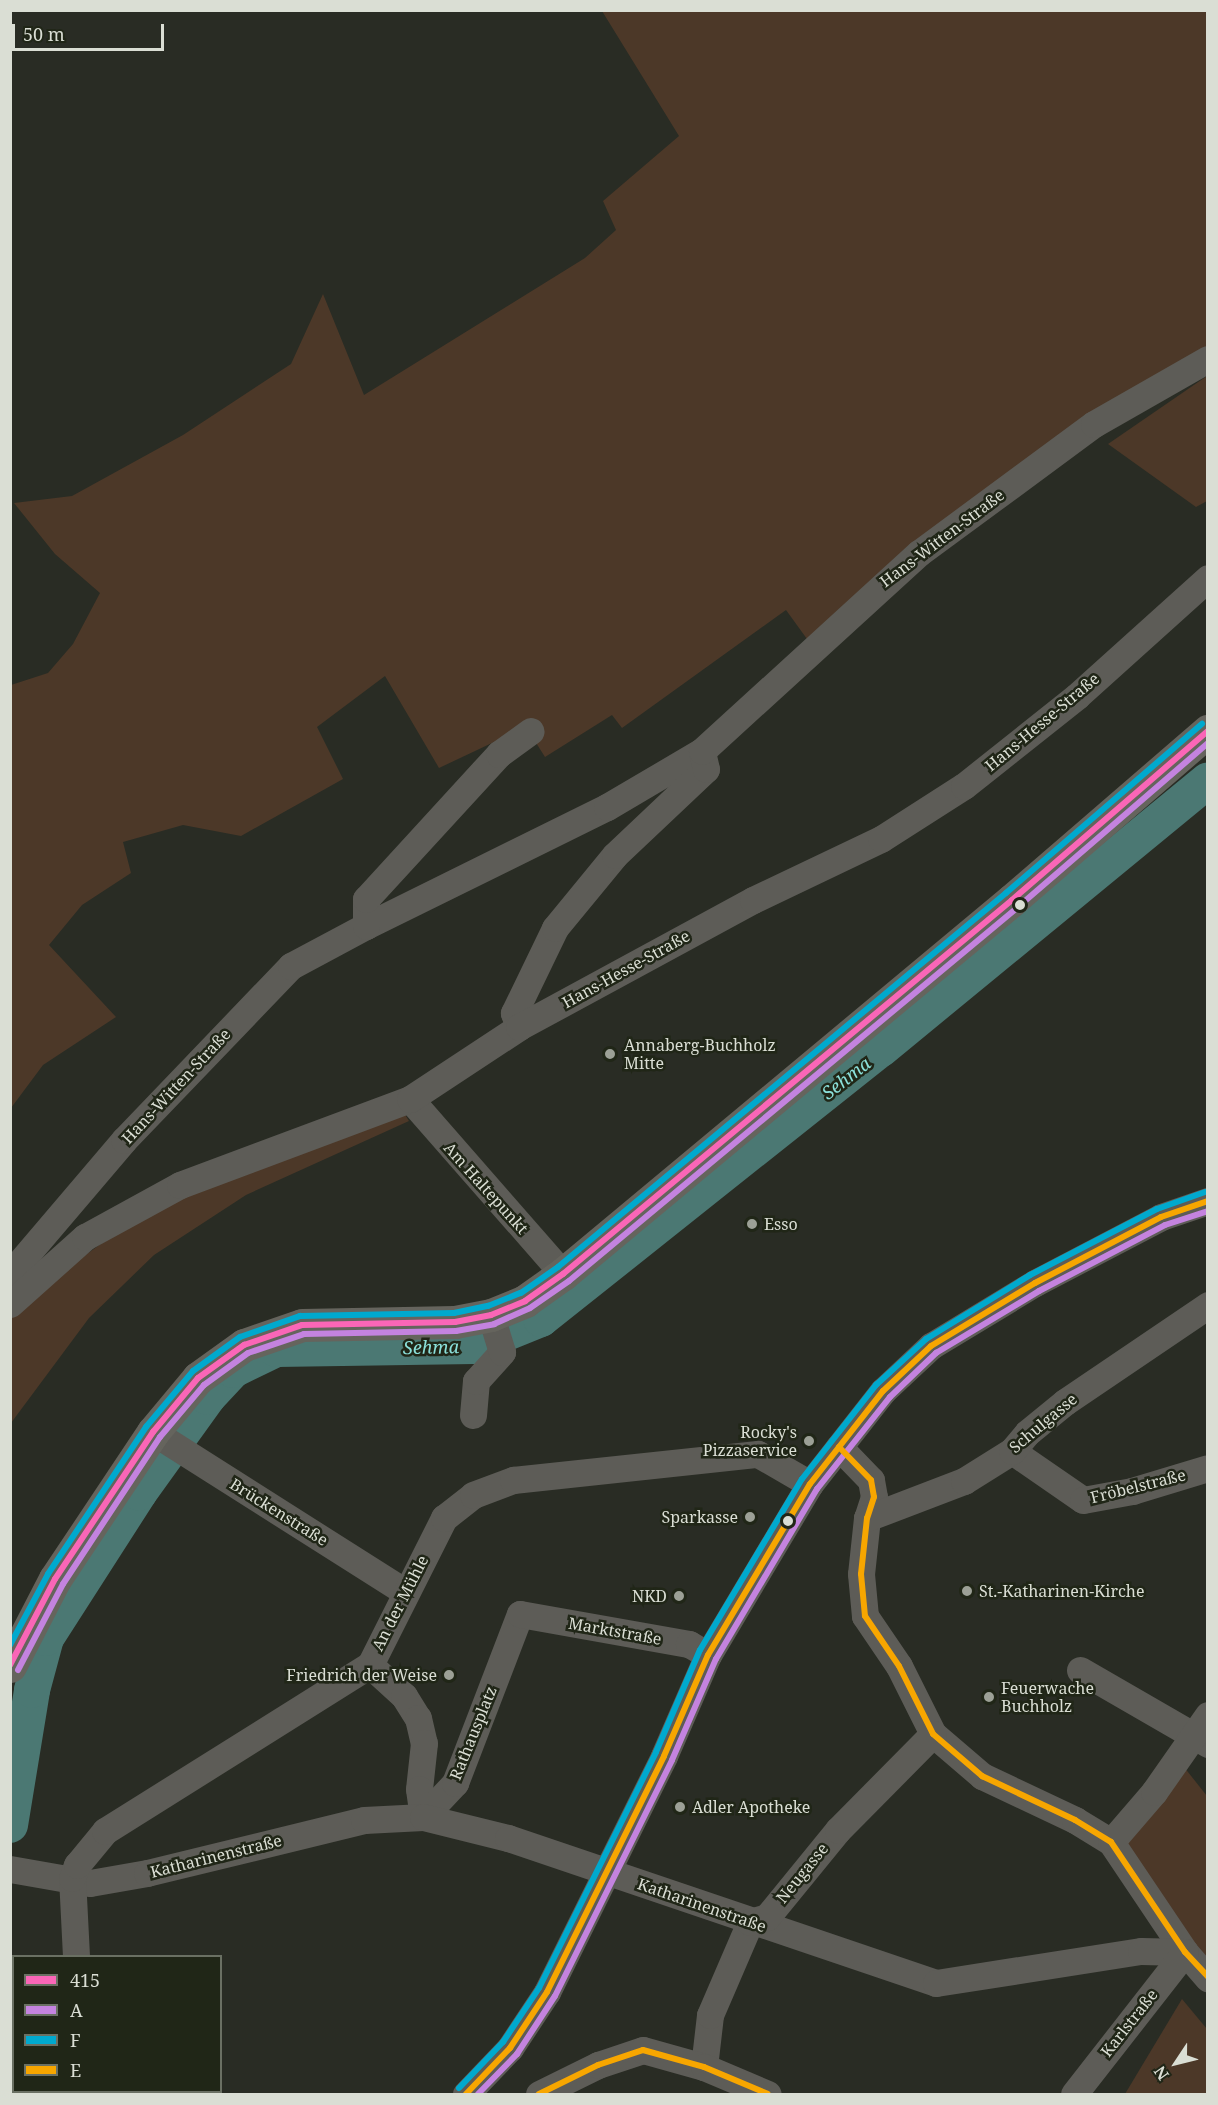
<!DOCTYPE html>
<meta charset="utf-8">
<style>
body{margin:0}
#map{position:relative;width:1218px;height:2105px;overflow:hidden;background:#292c24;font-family:"Noto Serif",serif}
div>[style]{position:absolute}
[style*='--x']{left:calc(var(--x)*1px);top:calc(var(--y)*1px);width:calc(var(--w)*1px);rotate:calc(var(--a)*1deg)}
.green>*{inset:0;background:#4c3828}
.river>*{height:36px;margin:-18px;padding:0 18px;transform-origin:18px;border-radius:18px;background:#4b7873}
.minor>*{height:27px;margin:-13.5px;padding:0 13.5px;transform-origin:13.5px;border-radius:13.5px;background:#5d5c57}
.major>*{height:33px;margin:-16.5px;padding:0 16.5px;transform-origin:16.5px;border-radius:16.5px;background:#65645d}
.bus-1>*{height:6px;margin:-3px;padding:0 3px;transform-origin:3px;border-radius:3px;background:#fa66b7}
.bus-2>*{height:6px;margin:-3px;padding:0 3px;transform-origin:3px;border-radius:3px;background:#c483df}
.bus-3>*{height:6px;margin:-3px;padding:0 3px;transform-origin:3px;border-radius:3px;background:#00a9ce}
.bus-4>*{height:6px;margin:-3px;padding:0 3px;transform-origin:3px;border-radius:3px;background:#f7a600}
.dots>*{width:16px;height:16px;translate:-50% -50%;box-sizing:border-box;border:3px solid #202617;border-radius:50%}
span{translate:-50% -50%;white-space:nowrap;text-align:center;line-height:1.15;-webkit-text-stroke:5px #202617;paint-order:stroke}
.street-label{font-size:16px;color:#daded4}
.poi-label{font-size:16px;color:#daded4}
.left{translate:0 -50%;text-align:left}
.right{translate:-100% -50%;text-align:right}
.water-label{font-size:18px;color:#8be0da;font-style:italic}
.frame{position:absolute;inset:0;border:12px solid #daded4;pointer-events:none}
.legend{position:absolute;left:12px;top:1955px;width:210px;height:138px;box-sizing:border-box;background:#202617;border:2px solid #6a7063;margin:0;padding:8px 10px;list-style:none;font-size:18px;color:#daded4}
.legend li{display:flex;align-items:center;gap:12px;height:30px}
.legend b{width:30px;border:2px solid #6a7063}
.north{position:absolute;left:1146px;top:2033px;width:60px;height:60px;-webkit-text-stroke:4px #202617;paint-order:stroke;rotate:235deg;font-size:16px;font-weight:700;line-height:24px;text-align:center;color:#daded4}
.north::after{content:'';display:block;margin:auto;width:21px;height:27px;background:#daded4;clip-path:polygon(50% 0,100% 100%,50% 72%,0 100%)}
.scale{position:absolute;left:12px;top:24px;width:152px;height:27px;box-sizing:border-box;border:3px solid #daded4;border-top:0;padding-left:8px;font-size:18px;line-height:21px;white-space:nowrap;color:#daded4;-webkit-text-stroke:4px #202617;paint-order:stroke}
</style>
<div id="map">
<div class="green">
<i style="clip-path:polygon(602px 11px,1207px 11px,1207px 352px,807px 639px,786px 610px,622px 728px,612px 715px,545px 757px,526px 727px,439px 768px,385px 676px,317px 727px,343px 779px,241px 836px,183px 825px,123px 842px,131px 873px,82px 905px,49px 945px,116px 1017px,43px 1065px,11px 1108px,11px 685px,48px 673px,73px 644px,100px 593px,55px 554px,14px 503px,72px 496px,183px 435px,291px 364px,323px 294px,364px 395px,585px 258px,616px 230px,603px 201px,679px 136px)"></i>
<i style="clip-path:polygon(1207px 376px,1207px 501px,1196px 507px,1108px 444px)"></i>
<i style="clip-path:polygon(404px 1113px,409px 1121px,246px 1195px,154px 1255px,89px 1318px,11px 1423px,11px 1316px,58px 1275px,124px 1227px,226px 1176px)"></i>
<i style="clip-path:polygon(1184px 1767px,1207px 1796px,1207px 1966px,1122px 1849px)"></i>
<i style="clip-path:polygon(1182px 1999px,1207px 2029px,1207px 2094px,1125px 2094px)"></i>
</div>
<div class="river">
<i style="--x:10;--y:1825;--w:137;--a:-80.7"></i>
<i style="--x:32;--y:1690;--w:54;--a:-74.9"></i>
<i style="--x:46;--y:1638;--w:172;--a:-57.3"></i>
<i style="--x:139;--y:1493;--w:118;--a:-54.3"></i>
<i style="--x:208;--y:1397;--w:37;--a:-47"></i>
<i style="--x:233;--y:1370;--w:48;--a:-26"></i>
<i style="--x:276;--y:1349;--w:198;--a:-0.9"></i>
<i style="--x:474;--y:1346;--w:72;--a:-21.9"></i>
<i style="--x:541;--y:1319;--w:434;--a:-38.5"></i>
<i style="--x:881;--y:1049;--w:423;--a:-39.4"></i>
</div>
<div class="minor">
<i style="--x:366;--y:926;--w:269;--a:-26.3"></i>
<i style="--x:607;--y:807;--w:110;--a:-30.5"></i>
<i style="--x:519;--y:1027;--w:15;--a:-110"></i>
<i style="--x:514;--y:1013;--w:94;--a:-64.2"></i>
<i style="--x:555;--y:928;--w:94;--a:-50.6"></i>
<i style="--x:615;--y:855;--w:125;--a:-43.4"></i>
<i style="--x:706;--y:769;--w:18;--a:-103"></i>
<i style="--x:702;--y:751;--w:294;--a:-42.4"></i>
<i style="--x:919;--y:553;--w:217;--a:-36.4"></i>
<i style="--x:1094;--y:424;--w:131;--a:-29.7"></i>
<i style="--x:410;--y:1099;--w:232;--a:48.8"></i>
<i style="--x:10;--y:1274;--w:176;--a:-49.6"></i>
<i style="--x:124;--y:1140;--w:241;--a:-46.2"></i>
<i style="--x:291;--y:966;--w:85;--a:-28.1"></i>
<i style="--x:366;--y:926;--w:27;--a:-90"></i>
<i style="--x:366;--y:899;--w:197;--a:-47.5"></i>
<i style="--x:499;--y:754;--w:39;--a:-36"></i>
<i style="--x:10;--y:1304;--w:101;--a:-41.8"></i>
<i style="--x:85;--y:1237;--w:108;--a:-28.7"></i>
<i style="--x:180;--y:1185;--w:246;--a:-20.5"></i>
<i style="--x:410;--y:1099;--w:131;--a:-33.4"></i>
<i style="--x:519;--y:1027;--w:266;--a:-28.5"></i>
<i style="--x:753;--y:900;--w:142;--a:-25.5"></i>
<i style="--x:881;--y:839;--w:98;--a:-32.6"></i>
<i style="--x:964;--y:786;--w:144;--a:-38.5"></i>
<i style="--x:1077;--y:696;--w:176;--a:-42"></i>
<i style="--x:473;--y:1415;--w:34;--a:-85"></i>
<i style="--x:476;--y:1381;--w:39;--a:-48"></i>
<i style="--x:502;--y:1352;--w:39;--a:-107"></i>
<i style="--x:153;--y:1432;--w:299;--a:32.4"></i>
<i style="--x:839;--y:1447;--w:46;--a:45.9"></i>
<i style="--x:871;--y:1480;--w:17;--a:80"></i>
<i style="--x:874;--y:1497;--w:22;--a:108"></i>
<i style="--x:867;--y:1518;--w:56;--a:96.1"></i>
<i style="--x:861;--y:1574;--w:42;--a:84.6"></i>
<i style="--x:865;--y:1616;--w:60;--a:55.8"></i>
<i style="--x:899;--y:1666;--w:76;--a:63.4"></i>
<i style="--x:933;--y:1734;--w:65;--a:40.6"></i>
<i style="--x:982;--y:1776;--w:103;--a:25.3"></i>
<i style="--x:1075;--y:1820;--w:42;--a:31.4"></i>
<i style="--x:1111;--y:1842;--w:133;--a:56.1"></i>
<i style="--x:1185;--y:1952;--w:35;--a:49"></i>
<i style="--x:1012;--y:1451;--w:86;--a:34.6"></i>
<i style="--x:1083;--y:1500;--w:50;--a:-10.4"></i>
<i style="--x:1132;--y:1491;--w:79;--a:-16.8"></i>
<i style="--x:867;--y:1518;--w:104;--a:-20.9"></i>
<i style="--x:964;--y:1481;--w:57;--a:-32"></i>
<i style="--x:1012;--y:1451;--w:23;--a:-50"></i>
<i style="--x:1027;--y:1433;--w:49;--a:-39.2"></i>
<i style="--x:1065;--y:1402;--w:173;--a:-34.1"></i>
<i style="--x:370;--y:1665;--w:46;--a:42.4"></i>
<i style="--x:404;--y:1696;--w:26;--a:58"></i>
<i style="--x:418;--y:1718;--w:26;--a:77"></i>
<i style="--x:424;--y:1743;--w:46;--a:96.2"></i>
<i style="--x:419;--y:1789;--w:28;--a:82"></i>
<i style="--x:1080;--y:1670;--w:148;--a:30"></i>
<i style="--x:423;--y:1817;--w:47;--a:-46.7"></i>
<i style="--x:455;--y:1783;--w:181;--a:-69"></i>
<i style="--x:520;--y:1614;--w:172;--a:10.1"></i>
<i style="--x:689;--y:1644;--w:22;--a:30"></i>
<i style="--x:1111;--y:1842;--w:66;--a:-49.3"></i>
<i style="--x:1154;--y:1792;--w:94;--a:-55"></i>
<i style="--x:10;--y:1869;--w:81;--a:9.9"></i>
<i style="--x:90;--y:1883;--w:58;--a:-10"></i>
<i style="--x:147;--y:1873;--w:223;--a:-13.7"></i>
<i style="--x:364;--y:1820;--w:59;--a:-2.9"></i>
<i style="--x:423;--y:1817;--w:88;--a:13.9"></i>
<i style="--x:508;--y:1838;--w:452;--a:18.7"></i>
<i style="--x:936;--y:1983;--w:207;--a:-8.9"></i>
<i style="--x:1141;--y:1951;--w:44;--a:1.3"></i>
<i style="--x:76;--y:1956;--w:78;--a:-92.9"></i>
<i style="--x:72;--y:1878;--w:14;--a:-69"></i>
<i style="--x:77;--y:1865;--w:44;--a:-50.5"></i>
<i style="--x:105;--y:1831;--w:313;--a:-32.1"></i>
<i style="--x:370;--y:1665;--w:165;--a:-63.3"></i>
<i style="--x:444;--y:1518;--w:37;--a:-38"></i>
<i style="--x:473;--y:1495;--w:43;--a:-20.6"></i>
<i style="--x:513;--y:1480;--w:246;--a:-6.1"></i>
<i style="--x:758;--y:1454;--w:60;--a:30"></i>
<i style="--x:704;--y:2067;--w:52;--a:-83.4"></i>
<i style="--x:710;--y:2015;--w:101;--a:-66.7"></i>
<i style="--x:750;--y:1922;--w:18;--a:-16"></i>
<i style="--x:767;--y:1917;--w:112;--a:-50.8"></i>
<i style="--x:838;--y:1830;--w:135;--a:-45.3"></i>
<i style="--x:134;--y:2092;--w:2;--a:63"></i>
<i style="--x:466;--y:2094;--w:64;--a:-46.3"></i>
<i style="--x:510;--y:2048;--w:67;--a:-56.5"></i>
<i style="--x:547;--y:1992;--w:263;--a:-63.6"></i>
<i style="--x:664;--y:1756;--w:110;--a:-66.5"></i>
<i style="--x:708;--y:1655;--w:199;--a:-59.2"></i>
<i style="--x:810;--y:1484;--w:118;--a:-51.9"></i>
<i style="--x:883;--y:1391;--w:66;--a:-43.2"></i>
<i style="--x:931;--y:1346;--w:122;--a:-31.2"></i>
<i style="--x:1035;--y:1283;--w:142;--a:-27.6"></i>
<i style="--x:1161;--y:1217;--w:50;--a:-18.8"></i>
<i style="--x:539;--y:2094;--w:66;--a:-26.2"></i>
<i style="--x:598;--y:2065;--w:47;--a:-18.4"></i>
<i style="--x:643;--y:2050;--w:63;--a:15.6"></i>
<i style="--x:704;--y:2067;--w:69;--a:22.9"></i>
<i style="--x:1074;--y:2094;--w:180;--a:-52"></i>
</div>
<div class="major">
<i style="--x:10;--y:1666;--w:98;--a:-62.7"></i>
<i style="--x:55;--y:1579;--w:177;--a:-56.3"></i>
<i style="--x:153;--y:1432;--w:70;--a:-50.2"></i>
<i style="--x:198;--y:1378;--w:57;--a:-35.7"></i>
<i style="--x:244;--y:1345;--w:61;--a:-19"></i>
<i style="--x:302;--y:1325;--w:153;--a:-1.1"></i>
<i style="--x:455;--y:1322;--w:37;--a:-11"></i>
<i style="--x:491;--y:1315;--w:37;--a:-22"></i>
<i style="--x:525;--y:1301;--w:47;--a:-35.4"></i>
<i style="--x:563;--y:1274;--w:584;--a:-39.79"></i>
<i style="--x:1012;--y:900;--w:259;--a:-40.8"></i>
</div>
<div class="bus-1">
<i style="--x:10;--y:1665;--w:97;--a:-62.4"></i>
<i style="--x:55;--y:1579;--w:177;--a:-56.3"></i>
<i style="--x:153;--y:1432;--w:70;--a:-50.2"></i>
<i style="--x:198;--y:1378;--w:57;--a:-35.7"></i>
<i style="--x:244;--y:1345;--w:61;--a:-19"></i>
<i style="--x:302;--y:1325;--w:153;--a:-1.1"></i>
<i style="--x:455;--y:1322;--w:37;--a:-11"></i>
<i style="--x:491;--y:1315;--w:37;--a:-22"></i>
<i style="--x:525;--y:1301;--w:47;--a:-35.4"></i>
<i style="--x:563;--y:1274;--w:584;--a:-39.79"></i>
<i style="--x:1012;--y:900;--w:259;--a:-40.8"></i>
</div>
<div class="bus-2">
<i style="--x:18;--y:1670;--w:97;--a:-62.4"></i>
<i style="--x:63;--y:1584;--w:176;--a:-56.6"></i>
<i style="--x:160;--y:1437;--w:68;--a:-49.8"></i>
<i style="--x:204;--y:1385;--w:54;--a:-36"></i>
<i style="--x:248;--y:1353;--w:59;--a:-18.7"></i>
<i style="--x:304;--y:1334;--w:152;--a:-1.1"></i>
<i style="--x:456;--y:1331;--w:39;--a:-10"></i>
<i style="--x:494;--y:1324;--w:39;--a:-24"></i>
<i style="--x:530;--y:1308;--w:47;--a:-34.7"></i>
<i style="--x:569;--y:1281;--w:584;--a:-39.79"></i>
<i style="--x:1018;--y:907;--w:251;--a:-40.8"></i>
<i style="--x:478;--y:2094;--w:56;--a:-45.7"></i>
<i style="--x:517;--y:2054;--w:69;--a:-56.8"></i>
<i style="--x:555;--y:1996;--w:263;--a:-63.6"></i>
<i style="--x:672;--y:1760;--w:110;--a:-66.5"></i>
<i style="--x:716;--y:1659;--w:198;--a:-59.3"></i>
<i style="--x:817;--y:1489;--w:117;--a:-51.6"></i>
<i style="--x:890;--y:1397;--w:64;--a:-43.7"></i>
<i style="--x:936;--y:1353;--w:120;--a:-31"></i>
<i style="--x:1039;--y:1291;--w:142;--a:-27.6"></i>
<i style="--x:1165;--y:1225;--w:45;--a:-18"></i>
</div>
<div class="bus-3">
<i style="--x:10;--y:1645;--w:81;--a:-61.8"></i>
<i style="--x:48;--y:1574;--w:177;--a:-56.3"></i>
<i style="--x:146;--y:1427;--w:73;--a:-50"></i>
<i style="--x:193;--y:1371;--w:58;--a:-35.9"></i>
<i style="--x:240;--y:1337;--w:64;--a:-19.3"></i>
<i style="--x:300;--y:1316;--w:154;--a:-1.1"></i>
<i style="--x:454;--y:1313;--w:35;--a:-12"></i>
<i style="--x:488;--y:1306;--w:35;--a:-22"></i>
<i style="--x:521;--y:1293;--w:45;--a:-35.1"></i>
<i style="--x:558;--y:1267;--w:584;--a:-39.86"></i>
<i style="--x:1006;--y:893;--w:259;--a:-40.8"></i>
<i style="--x:459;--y:2088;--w:64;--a:-46.3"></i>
<i style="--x:503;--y:2042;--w:65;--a:-56.3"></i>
<i style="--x:539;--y:1988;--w:263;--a:-63.6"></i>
<i style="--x:656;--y:1752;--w:111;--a:-66.7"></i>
<i style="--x:700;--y:1650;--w:199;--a:-59.2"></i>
<i style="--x:802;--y:1479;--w:120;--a:-51.8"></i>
<i style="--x:876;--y:1385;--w:68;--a:-42.6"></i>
<i style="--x:926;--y:1339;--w:122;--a:-31.6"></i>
<i style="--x:1030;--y:1275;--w:143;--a:-27.5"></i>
<i style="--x:1157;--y:1209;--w:51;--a:-19.5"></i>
</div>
<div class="bus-4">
<i style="--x:839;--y:1447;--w:46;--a:45.9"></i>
<i style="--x:871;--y:1480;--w:17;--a:80"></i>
<i style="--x:874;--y:1497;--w:22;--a:108"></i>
<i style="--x:867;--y:1518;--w:56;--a:96.1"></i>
<i style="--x:861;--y:1574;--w:42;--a:84.6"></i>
<i style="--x:865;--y:1616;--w:60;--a:55.8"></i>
<i style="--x:899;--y:1666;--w:76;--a:63.4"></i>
<i style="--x:933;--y:1734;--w:65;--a:40.6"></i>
<i style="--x:982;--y:1776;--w:103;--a:25.3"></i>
<i style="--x:1075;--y:1820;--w:42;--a:31.4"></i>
<i style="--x:1111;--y:1842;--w:133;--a:56.1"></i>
<i style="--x:1185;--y:1952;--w:34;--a:47"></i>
<i style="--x:466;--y:2094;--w:64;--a:-46.3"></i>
<i style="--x:510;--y:2048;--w:67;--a:-56.5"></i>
<i style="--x:547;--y:1992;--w:263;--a:-63.6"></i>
<i style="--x:664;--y:1756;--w:110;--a:-66.5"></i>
<i style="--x:708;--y:1655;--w:199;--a:-59.2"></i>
<i style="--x:810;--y:1484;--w:118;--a:-51.9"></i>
<i style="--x:883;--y:1391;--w:66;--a:-43.2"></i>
<i style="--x:931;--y:1346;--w:122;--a:-31.2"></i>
<i style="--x:1035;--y:1283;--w:142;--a:-27.6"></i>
<i style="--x:1161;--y:1217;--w:50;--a:-18.8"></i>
<i style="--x:539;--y:2094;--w:66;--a:-26.2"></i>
<i style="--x:598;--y:2065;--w:47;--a:-18.4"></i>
<i style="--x:643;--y:2050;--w:63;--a:15.6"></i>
<i style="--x:704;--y:2067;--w:69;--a:22.9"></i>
</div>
<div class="dots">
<i style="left:1020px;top:905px;background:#daded4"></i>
<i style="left:610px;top:1054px;background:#9ca096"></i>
<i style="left:752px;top:1224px;background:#9ca096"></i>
<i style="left:809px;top:1441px;background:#9ca096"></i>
<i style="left:750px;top:1517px;background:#9ca096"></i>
<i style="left:788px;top:1521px;background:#daded4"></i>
<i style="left:967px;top:1591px;background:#9ca096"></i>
<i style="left:679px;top:1596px;background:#9ca096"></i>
<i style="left:449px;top:1675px;background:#9ca096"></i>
<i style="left:989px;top:1697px;background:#9ca096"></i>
<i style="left:680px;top:1807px;background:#9ca096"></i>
</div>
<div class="street-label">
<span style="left:942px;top:538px;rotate:-37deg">Hans-Witten-Straße</span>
<span style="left:1042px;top:722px;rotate:-40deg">Hans-Hesse-Straße</span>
<span style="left:626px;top:969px;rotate:-29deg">Hans-Hesse-Straße</span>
<span style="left:176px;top:1086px;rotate:-47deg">Hans-Witten-Straße</span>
<span style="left:486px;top:1188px;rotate:48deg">Am Haltepunkt</span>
<span style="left:1043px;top:1423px;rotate:-40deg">Schulgasse</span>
<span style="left:1138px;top:1486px;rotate:-14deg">Fröbelstraße</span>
<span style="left:279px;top:1512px;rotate:32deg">Brückenstraße</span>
<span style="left:400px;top:1603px;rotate:-63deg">An der Mühle</span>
<span style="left:615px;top:1631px;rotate:10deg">Marktstraße</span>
<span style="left:473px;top:1733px;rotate:-68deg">Rathausplatz</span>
<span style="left:216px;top:1856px;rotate:-14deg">Katharinenstraße</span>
<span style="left:802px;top:1873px;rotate:-51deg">Neugasse</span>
<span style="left:702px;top:1905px;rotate:19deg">Katharinenstraße</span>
<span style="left:1129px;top:2023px;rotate:-52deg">Karlstraße</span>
</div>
<div class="poi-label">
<span class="left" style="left:624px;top:1054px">Annaberg-Buchholz<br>Mitte</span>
<span class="left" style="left:764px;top:1224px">Esso</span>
<span class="right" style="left:797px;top:1441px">Rocky's<br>Pizzaservice</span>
<span class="right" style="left:738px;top:1517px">Sparkasse</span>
<span class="left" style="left:979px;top:1591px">St.-Katharinen-Kirche</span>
<span class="right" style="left:667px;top:1596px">NKD</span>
<span class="right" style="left:437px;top:1675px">Friedrich der Weise</span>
<span class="left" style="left:1001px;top:1697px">Feuerwache<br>Buchholz</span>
<span class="left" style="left:692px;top:1807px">Adler Apotheke</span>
</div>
<div class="water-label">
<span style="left:846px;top:1078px;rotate:-38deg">Sehma</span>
<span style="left:431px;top:1347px;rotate:-1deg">Sehma</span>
</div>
<div class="frame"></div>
<ul class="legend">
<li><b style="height:8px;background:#fa66b7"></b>415</li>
<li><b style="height:8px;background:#c483df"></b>A</li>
<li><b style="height:8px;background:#00a9ce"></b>F</li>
<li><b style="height:8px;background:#f7a600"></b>E</li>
</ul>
<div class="north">N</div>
<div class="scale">50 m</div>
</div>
